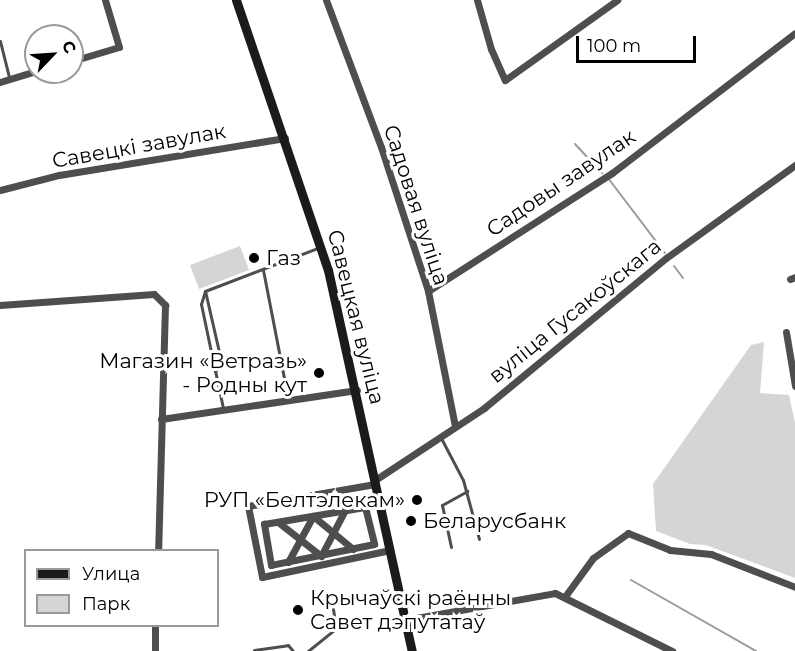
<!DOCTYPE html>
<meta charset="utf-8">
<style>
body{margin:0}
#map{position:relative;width:795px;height:651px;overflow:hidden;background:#fff;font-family:Montserrat,sans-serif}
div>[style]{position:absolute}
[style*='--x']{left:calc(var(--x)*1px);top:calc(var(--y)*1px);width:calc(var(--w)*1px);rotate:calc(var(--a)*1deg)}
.green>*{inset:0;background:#d5d5d5}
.stream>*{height:2px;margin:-1px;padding:0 1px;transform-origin:1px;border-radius:1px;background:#9c9c9c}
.lane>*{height:3px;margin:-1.5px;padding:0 1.5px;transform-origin:1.5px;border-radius:1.5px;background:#4e4e4e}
.street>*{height:7px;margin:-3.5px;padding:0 3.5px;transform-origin:3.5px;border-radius:3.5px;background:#4e4e4e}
.secondary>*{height:9px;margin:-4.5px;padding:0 4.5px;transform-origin:4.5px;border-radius:4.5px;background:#1b1b1b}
.dots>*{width:16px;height:16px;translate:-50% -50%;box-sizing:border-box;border:3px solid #fff;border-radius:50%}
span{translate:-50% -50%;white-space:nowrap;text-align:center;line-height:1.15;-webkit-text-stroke:6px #fff;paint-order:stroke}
.street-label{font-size:21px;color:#000}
.poi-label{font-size:21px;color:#000}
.left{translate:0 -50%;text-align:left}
.right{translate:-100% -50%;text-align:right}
.legend{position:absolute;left:24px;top:549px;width:195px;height:78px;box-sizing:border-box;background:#fff;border:2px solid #999;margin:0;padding:8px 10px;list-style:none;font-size:18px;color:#000}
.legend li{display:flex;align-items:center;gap:12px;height:30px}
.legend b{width:30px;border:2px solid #999}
.north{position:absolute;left:24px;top:24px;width:60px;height:60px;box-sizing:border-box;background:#fff;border:2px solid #999;border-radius:50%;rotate:65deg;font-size:16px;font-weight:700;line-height:24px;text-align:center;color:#000}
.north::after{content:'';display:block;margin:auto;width:21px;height:27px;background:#000;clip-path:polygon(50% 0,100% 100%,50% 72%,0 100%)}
.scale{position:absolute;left:576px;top:36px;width:120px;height:27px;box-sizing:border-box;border:3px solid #000;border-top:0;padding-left:8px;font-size:18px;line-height:21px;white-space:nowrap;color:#000;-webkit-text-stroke:4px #fff;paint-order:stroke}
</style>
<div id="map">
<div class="green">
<i style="clip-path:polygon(240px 246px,249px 270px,199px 289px,190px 265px)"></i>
<i style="clip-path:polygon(764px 342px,760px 393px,789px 395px,795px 423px,795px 578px,706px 545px,690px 544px,656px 531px,653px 484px,751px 345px)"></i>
</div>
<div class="stream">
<i style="--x:575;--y:144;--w:40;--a:47"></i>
<i style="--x:608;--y:178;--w:94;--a:52.8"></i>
<i style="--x:674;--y:266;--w:15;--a:53"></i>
<i style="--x:631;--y:580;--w:144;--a:29.6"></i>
</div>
<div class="lane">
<i style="--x:0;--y:41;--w:37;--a:76"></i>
<i style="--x:263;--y:270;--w:131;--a:79"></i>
<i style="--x:205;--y:291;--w:14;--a:107"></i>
<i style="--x:201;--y:304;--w:68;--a:78.2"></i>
<i style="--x:223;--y:408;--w:38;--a:-102"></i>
<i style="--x:215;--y:371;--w:9;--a:-41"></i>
<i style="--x:222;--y:365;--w:76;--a:-102.9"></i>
<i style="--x:205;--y:291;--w:123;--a:-20.9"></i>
<i style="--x:441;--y:438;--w:47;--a:62.4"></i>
<i style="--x:463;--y:480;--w:61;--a:74.8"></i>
<i style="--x:451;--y:547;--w:43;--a:-102.1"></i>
<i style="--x:442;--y:505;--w:29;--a:-29"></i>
<i style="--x:254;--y:650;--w:34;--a:-8"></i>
<i style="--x:288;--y:645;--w:8;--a:50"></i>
<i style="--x:308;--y:651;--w:36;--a:-39"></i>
<i style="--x:336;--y:628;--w:19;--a:-99"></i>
</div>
<div class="street">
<i style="--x:326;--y:0;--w:157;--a:69.5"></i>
<i style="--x:381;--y:147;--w:151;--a:71.9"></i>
<i style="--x:428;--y:291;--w:138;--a:78.7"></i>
<i style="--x:477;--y:0;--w:51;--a:74.1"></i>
<i style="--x:491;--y:49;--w:34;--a:66"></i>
<i style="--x:505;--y:80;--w:138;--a:-35.5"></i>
<i style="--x:72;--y:61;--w:49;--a:-16.6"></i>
<i style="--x:119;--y:47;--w:49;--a:-106.6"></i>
<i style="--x:0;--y:82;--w:38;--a:-17"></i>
<i style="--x:0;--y:190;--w:61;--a:-14.3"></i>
<i style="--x:59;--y:175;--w:229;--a:-9.3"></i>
<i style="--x:790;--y:279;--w:5;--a:-22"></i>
<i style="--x:428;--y:291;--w:219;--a:-32.7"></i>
<i style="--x:612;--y:173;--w:230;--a:-37.4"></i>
<i style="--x:0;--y:305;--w:154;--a:-4.1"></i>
<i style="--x:154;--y:294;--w:16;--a:45"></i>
<i style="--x:165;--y:305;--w:245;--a:91.6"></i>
<i style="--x:786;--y:332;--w:55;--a:80.5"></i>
<i style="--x:161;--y:419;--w:198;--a:-8.4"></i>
<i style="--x:375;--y:480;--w:131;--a:-33.4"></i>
<i style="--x:484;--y:408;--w:236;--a:-39.5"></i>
<i style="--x:666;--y:258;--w:159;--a:-35.8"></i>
<i style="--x:375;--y:484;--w:129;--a:170.2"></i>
<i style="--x:248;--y:506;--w:72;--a:78.8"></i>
<i style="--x:262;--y:577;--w:131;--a:-11.9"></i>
<i style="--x:365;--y:507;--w:38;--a:76"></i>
<i style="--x:374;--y:544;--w:105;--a:168.5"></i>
<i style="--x:271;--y:565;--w:42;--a:-99.7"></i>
<i style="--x:264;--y:524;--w:102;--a:-9.6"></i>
<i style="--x:278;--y:522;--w:55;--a:38.3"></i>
<i style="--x:321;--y:556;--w:52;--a:-62.4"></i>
<i style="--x:288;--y:562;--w:52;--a:-61.5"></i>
<i style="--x:313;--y:516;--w:52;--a:39.5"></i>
<i style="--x:566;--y:595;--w:46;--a:-53.9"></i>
<i style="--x:593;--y:558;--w:43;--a:-35.5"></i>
<i style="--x:628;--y:533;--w:45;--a:22"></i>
<i style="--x:670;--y:550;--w:41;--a:5.6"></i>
<i style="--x:711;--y:554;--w:90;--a:21.4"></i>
<i style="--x:405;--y:620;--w:152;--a:-10.2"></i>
<i style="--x:555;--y:593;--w:131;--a:26.4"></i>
<i style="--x:155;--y:626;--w:25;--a:90"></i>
</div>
<div class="secondary">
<i style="--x:236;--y:0;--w:285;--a:71.2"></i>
<i style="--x:328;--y:270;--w:390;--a:77.6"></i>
</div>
<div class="dots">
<i style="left:254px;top:258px;background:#000"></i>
<i style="left:319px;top:373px;background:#000"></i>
<i style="left:417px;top:500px;background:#000"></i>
<i style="left:411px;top:521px;background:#000"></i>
<i style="left:298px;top:610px;background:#000"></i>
</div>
<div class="street-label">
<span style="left:139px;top:146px;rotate:-10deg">Савецкі завулак</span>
<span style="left:561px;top:183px;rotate:-34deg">Садовы завулак</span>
<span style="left:416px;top:205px;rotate:72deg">Садовая вуліца</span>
<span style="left:575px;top:311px;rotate:-39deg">вуліца Гусакоўскага</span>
<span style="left:356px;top:317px;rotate:76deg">Савецкая вуліца</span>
</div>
<div class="poi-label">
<span class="left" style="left:266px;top:258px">Газ</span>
<span class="right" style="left:307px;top:373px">Магазин «Ветразь»<br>- Родны кут</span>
<span class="right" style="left:405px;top:500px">РУП «Белтэлекам»</span>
<span class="left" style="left:423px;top:521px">Беларусбанк</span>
<span class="left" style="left:310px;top:610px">Крычаўскі раённы<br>Савет дэпутатаў</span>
</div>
<ul class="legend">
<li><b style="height:8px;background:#1b1b1b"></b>Улица</li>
<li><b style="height:16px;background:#d5d5d5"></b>Парк</li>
</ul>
<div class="north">С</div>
<div class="scale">100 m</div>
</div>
